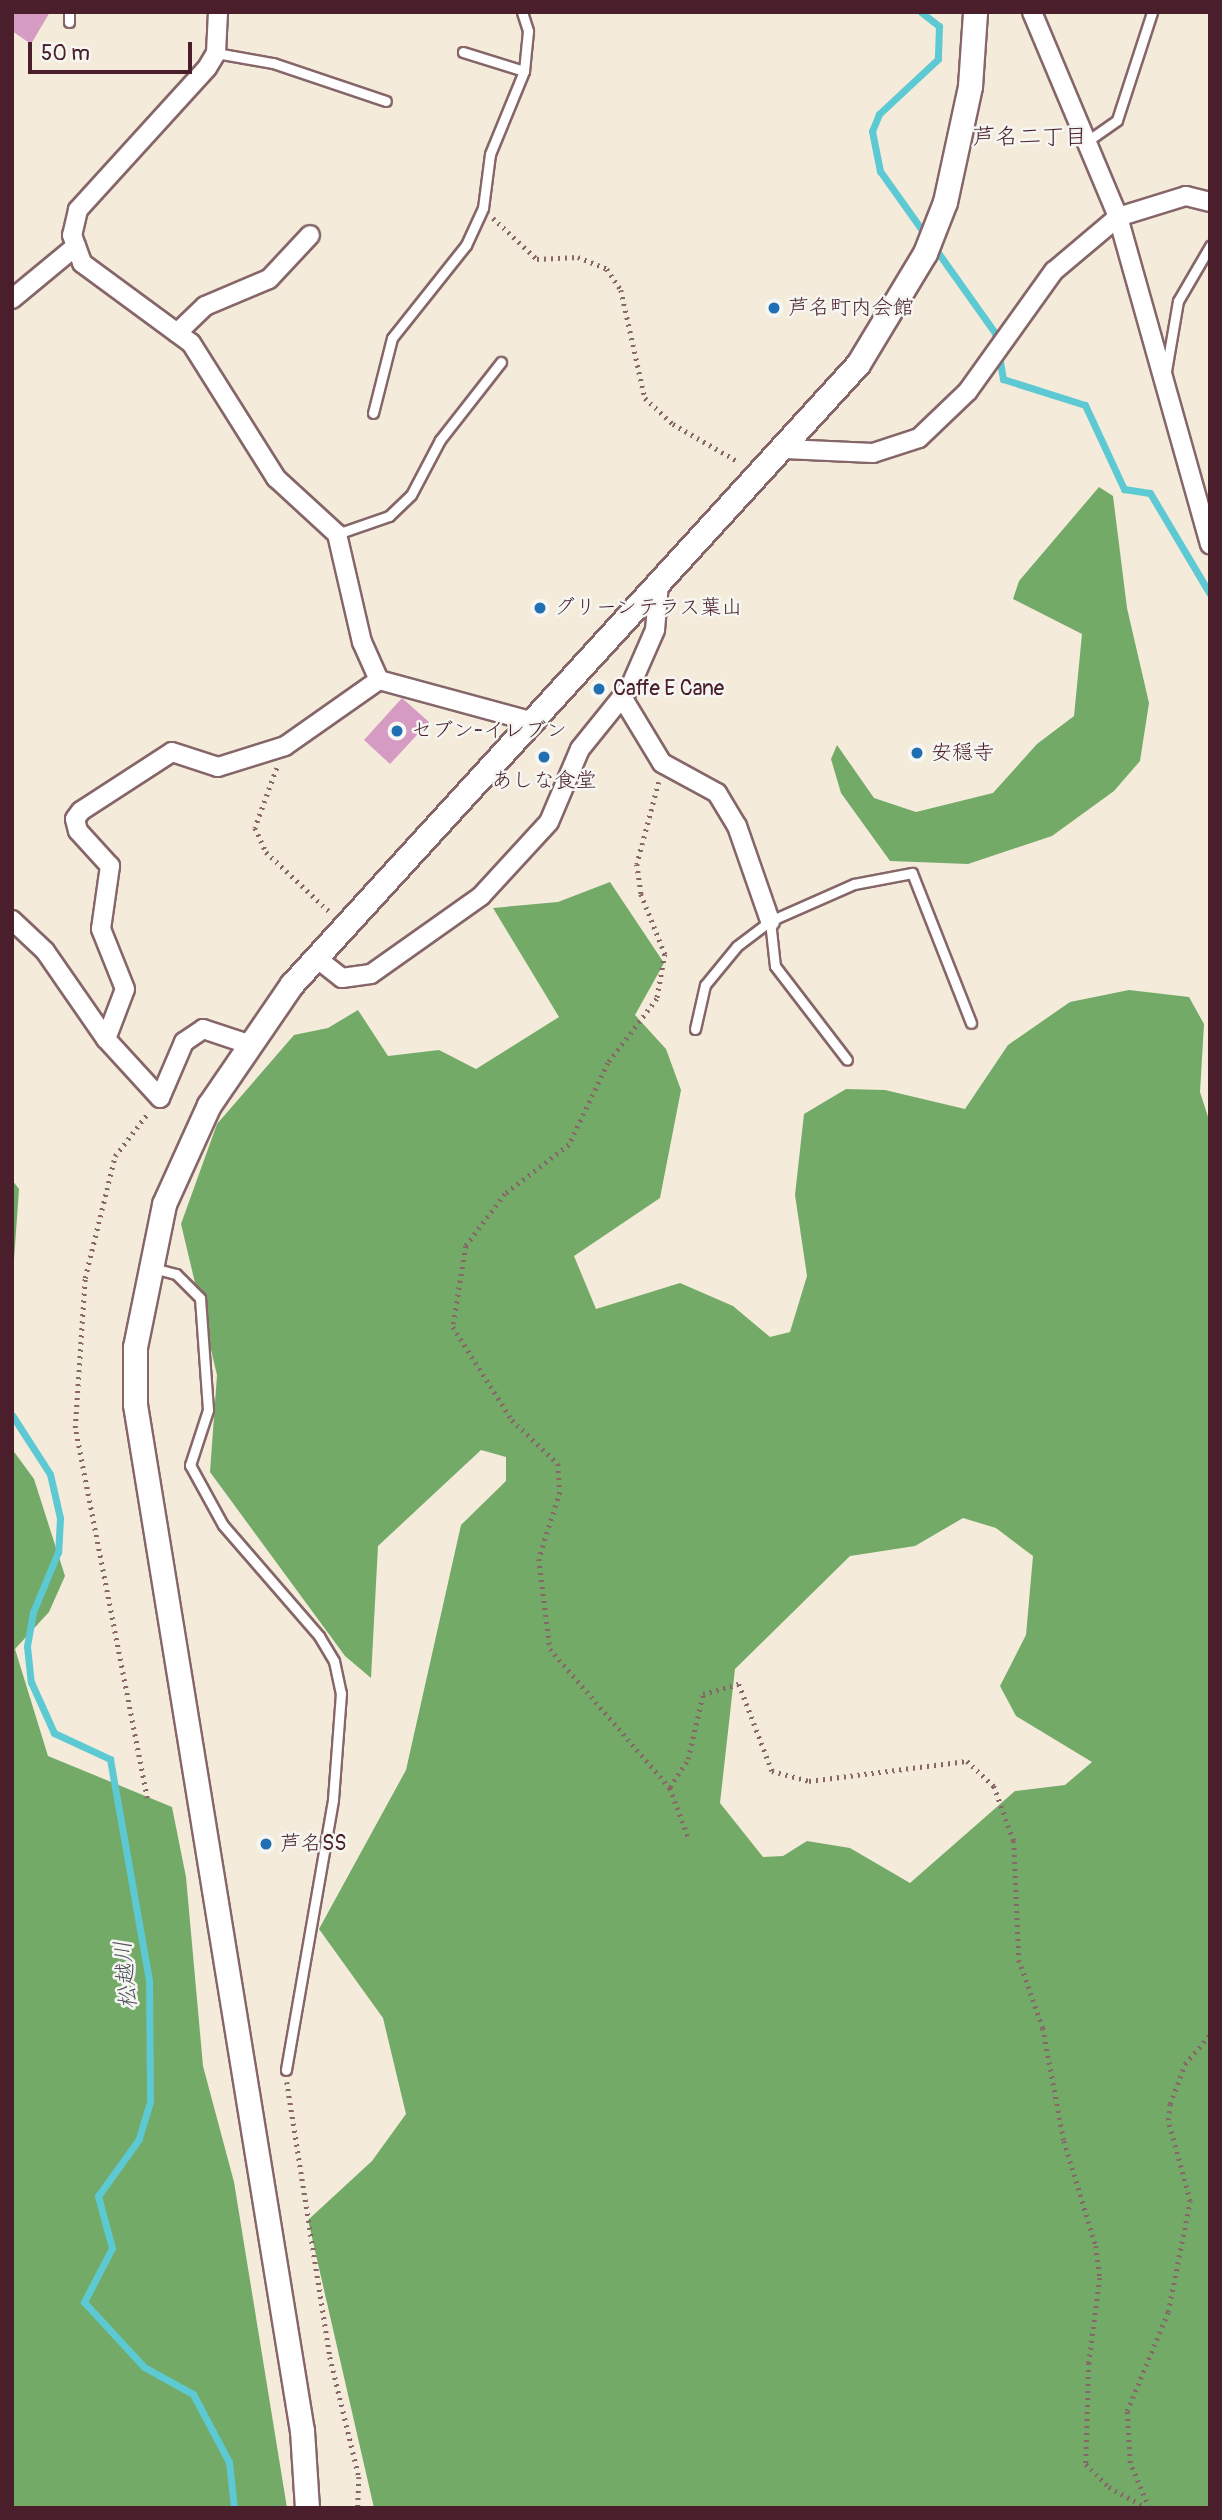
<!DOCTYPE html>
<meta charset="utf-8">
<style>
body{margin:0}
#map{position:relative;width:1222px;height:2520px;overflow:hidden;background:#f4ebdb;font-family:Pangolin,"Klee One",sans-serif}
div>[style]{position:absolute}
[style*='--x']{left:calc(var(--x)*1px);top:calc(var(--y)*1px);width:calc(var(--w)*1px);rotate:calc(var(--a)*1deg)}
.forest>*{inset:0;background:#73aa68}
.stream>*{height:7px;margin:-3.5px;padding:0 3.5px;transform-origin:3.5px;border-radius:3.5px;background:#5cc9d3}
.building>*{inset:0;background:#d69bc2}
.path>*{height:4.5px;margin-top:-2.25px;transform-origin:0;background:repeating-linear-gradient(90deg,#866669 0 2px,transparent 0 7px)}
.roads{filter:drop-shadow(2px 0 #866669) drop-shadow(-2px 0 #866669) drop-shadow(0 2px #866669) drop-shadow(0 -2px #866669)}
.service>*{height:9px;margin:-4.5px;padding:0 4.5px;transform-origin:4.5px;border-radius:4.5px;background:#fff}
.minor>*{height:18px;margin:-9px;padding:0 9px;transform-origin:9px;border-radius:9px;background:#fff}
.tertiary>*{height:23px;margin:-11.5px;padding:0 11.5px;transform-origin:11.5px;border-radius:11.5px;background:#fff}
.dots>*{width:19px;height:19px;translate:-50% -50%;box-sizing:border-box;border:4px solid #f6f6f2;border-radius:50%}
span{translate:-50% -50%;white-space:nowrap;text-align:center;line-height:1.15;-webkit-text-stroke:5px #f6f6f2;paint-order:stroke}
.poi-label{font-size:21px;color:#4a1f2b}
.left{translate:0 -50%;text-align:left}
.neighbourhood-label{font-size:23px;color:#4a1f2b}
.water-label{font-size:23px;color:#4f525d;font-style:italic}
.frame{position:absolute;inset:0;border:14px solid #4a1f2b;pointer-events:none}
.scale{position:absolute;left:28px;top:42px;width:164px;height:32px;box-sizing:border-box;border:4px solid #4a1f2b;border-top:0;padding-left:9px;font-size:21px;line-height:24px;white-space:nowrap;color:#4a1f2b;-webkit-text-stroke:5px #f6f6f2;paint-order:stroke}
</style>
<div id="map">
<div class="forest">
<i style="clip-path:polygon(1099px 487px,1113px 496px,1127px 608px,1149px 703px,1140px 761px,1114px 791px,1052px 836px,968px 864px,890px 861px,841px 793px,831px 759px,837px 745px,874px 798px,916px 812px,993px 793px,1037px 744px,1074px 716px,1082px 634px,1013px 599px,1019px 581px)"></i>
<i style="clip-path:polygon(evenodd,610px 882px,664px 963px,635px 1015px,666px 1049px,681px 1090px,660px 1198px,574px 1256px,596px 1309px,680px 1283px,733px 1306px,770px 1337px,790px 1332px,807px 1276px,795px 1195px,804px 1114px,846px 1089px,885px 1090px,965px 1109px,1008px 1045px,1070px 1002px,1129px 990px,1189px 997px,1204px 1024px,1200px 1092px,1210px 1123px,1210px 2508px,374px 2508px,308px 2220px,372px 2161px,406px 2114px,383px 2018px,319px 1929px,406px 1770px,461px 1525px,506px 1481px,506px 1457px,481px 1450px,378px 1546px,371px 1678px,345px 1656px,210px 1472px,217px 1375px,181px 1224px,217px 1124px,294px 1035px,328px 1028px,358px 1010px,388px 1056px,439px 1050px,476px 1069px,559px 1017px,493px 908px,558px 902px,610px 882px,963px 1518px,996px 1528px,1033px 1556px,1026px 1635px,1000px 1686px,1016px 1716px,1092px 1762px,1065px 1785px,1015px 1791px,910px 1883px,850px 1848px,807px 1841px,783px 1856px,763px 1857px,720px 1803px,735px 1669px,850px 1556px,915px 1546px,963px 1518px)"></i>
<i style="clip-path:polygon(12px 1180px,19px 1189px,12px 1288px)"></i>
<i style="clip-path:polygon(12px 1449px,34px 1479px,65px 1576px,49px 1612px,15px 1649px,48px 1756px,172px 1807px,186px 1877px,203px 2066px,234px 2182px,287px 2508px,12px 2508px)"></i>
</div>
<div class="stream">
<i style="--x:921;--y:12;--w:23;--a:38"></i>
<i style="--x:939;--y:26;--w:33;--a:92"></i>
<i style="--x:938;--y:59;--w:81;--a:137"></i>
<i style="--x:879;--y:114;--w:18;--a:112"></i>
<i style="--x:872;--y:131;--w:41;--a:78.7"></i>
<i style="--x:880;--y:171;--w:199;--a:54.6"></i>
<i style="--x:995;--y:333;--w:47;--a:80.1"></i>
<i style="--x:1003;--y:379;--w:86;--a:17.6"></i>
<i style="--x:1085;--y:405;--w:93;--a:65.1"></i>
<i style="--x:1124;--y:489;--w:26;--a:9"></i>
<i style="--x:1150;--y:493;--w:117;--a:59.3"></i>
<i style="--x:12;--y:1415;--w:70;--a:57.2"></i>
<i style="--x:50;--y:1474;--w:45;--a:77.2"></i>
<i style="--x:60;--y:1518;--w:34;--a:93"></i>
<i style="--x:58;--y:1552;--w:65;--a:112.6"></i>
<i style="--x:33;--y:1612;--w:35;--a:100"></i>
<i style="--x:27;--y:1646;--w:36;--a:84"></i>
<i style="--x:31;--y:1682;--w:56;--a:65.7"></i>
<i style="--x:54;--y:1733;--w:62;--a:24.9"></i>
<i style="--x:110;--y:1759;--w:224;--a:80"></i>
<i style="--x:149;--y:1980;--w:122;--a:89.5"></i>
<i style="--x:150;--y:2102;--w:39;--a:107"></i>
<i style="--x:139;--y:2139;--w:70;--a:125.7"></i>
<i style="--x:98;--y:2196;--w:54;--a:74.9"></i>
<i style="--x:112;--y:2248;--w:61;--a:117.4"></i>
<i style="--x:84;--y:2302;--w:88;--a:47.3"></i>
<i style="--x:144;--y:2367;--w:56;--a:28.9"></i>
<i style="--x:193;--y:2394;--w:77;--a:62.1"></i>
<i style="--x:229;--y:2462;--w:46;--a:83.8"></i>
</div>
<div class="building">
<i style="clip-path:polygon(12px 12px,50px 12px,31px 44px,12px 31px)"></i>
<i style="clip-path:polygon(402px 698px,429px 722px,390px 764px,364px 740px)"></i>
</div>
<div class="path">
<i style="--x:493;--y:218;--w:60;--a:43"></i>
<i style="--x:537;--y:259;--w:41;--a:-2.8"></i>
<i style="--x:578;--y:257;--w:31;--a:22"></i>
<i style="--x:607;--y:269;--w:25;--a:56"></i>
<i style="--x:621;--y:290;--w:111;--a:77.5"></i>
<i style="--x:645;--y:398;--w:38;--a:43"></i>
<i style="--x:673;--y:424;--w:76;--a:29.9"></i>
<i style="--x:277;--y:768;--w:64;--a:110.1"></i>
<i style="--x:255;--y:828;--w:26;--a:65"></i>
<i style="--x:266;--y:852;--w:89;--a:43.2"></i>
<i style="--x:659;--y:782;--w:85;--a:105"></i>
<i style="--x:637;--y:864;--w:30;--a:82"></i>
<i style="--x:641;--y:894;--w:65;--a:68.2"></i>
<i style="--x:665;--y:954;--w:46;--a:100.1"></i>
<i style="--x:657;--y:999;--w:81;--a:127.4"></i>
<i style="--x:608;--y:1063;--w:91;--a:115.4"></i>
<i style="--x:569;--y:1145;--w:81;--a:142.6"></i>
<i style="--x:505;--y:1194;--w:65;--a:126.9"></i>
<i style="--x:466;--y:1246;--w:82;--a:99.1"></i>
<i style="--x:453;--y:1327;--w:110;--a:57.6"></i>
<i style="--x:512;--y:1420;--w:64;--a:43.7"></i>
<i style="--x:558;--y:1464;--w:28;--a:86"></i>
<i style="--x:560;--y:1492;--w:70;--a:107.4"></i>
<i style="--x:539;--y:1559;--w:91;--a:83"></i>
<i style="--x:550;--y:1649;--w:184;--a:49.2"></i>
<i style="--x:670;--y:1788;--w:54;--a:69.6"></i>
<i style="--x:670;--y:1787;--w:33;--a:-57"></i>
<i style="--x:688;--y:1759;--w:67;--a:-77"></i>
<i style="--x:703;--y:1694;--w:37;--a:-16"></i>
<i style="--x:739;--y:1684;--w:93;--a:69.2"></i>
<i style="--x:772;--y:1771;--w:38;--a:15"></i>
<i style="--x:809;--y:1781;--w:159;--a:-7.2"></i>
<i style="--x:967;--y:1761;--w:37;--a:43"></i>
<i style="--x:994;--y:1786;--w:59;--a:70"></i>
<i style="--x:1014;--y:1841;--w:119;--a:87.6"></i>
<i style="--x:1019;--y:1960;--w:72;--a:70.6"></i>
<i style="--x:1043;--y:2028;--w:115;--a:79.5"></i>
<i style="--x:1064;--y:2141;--w:110;--a:73.1"></i>
<i style="--x:1096;--y:2246;--w:32;--a:83"></i>
<i style="--x:1100;--y:2278;--w:86;--a:97.4"></i>
<i style="--x:1089;--y:2363;--w:101;--a:91.7"></i>
<i style="--x:1086;--y:2464;--w:33;--a:45"></i>
<i style="--x:1109;--y:2487;--w:43;--a:28.9"></i>
<i style="--x:147;--y:1798;--w:377;--a:-101"></i>
<i style="--x:75;--y:1428;--w:150;--a:-86.2"></i>
<i style="--x:85;--y:1278;--w:126;--a:-76.2"></i>
<i style="--x:115;--y:1156;--w:54;--a:-52.5"></i>
<i style="--x:287;--y:2082;--w:278;--a:81.1"></i>
<i style="--x:330;--y:2357;--w:123;--a:76.4"></i>
<i style="--x:359;--y:2477;--w:31;--a:92"></i>
<i style="--x:1149;--y:2508;--w:49;--a:-112.9"></i>
<i style="--x:1130;--y:2463;--w:52;--a:-93.3"></i>
<i style="--x:1127;--y:2411;--w:107;--a:-67.5"></i>
<i style="--x:1168;--y:2312;--w:113;--a:-78.8"></i>
<i style="--x:1190;--y:2201;--w:84;--a:-105.2"></i>
<i style="--x:1168;--y:2120;--w:16;--a:-83"></i>
<i style="--x:1170;--y:2104;--w:43;--a:-69.4"></i>
<i style="--x:1185;--y:2064;--w:39;--a:-50"></i>
</div>
<div class="roads">
<div class="service">
<i style="--x:69;--y:12;--w:10;--a:90"></i>
<i style="--x:522;--y:12;--w:20;--a:72"></i>
<i style="--x:528;--y:31;--w:40;--a:95.7"></i>
<i style="--x:216;--y:53;--w:58;--a:10"></i>
<i style="--x:273;--y:63;--w:119;--a:18.6"></i>
<i style="--x:1086;--y:142;--w:38;--a:-35"></i>
<i style="--x:1117;--y:120;--w:114;--a:-72"></i>
<i style="--x:1166;--y:371;--w:71;--a:-80.3"></i>
<i style="--x:1178;--y:301;--w:64;--a:-59.8"></i>
<i style="--x:373;--y:413;--w:77;--a:-75.8"></i>
<i style="--x:392;--y:338;--w:119;--a:-51.5"></i>
<i style="--x:466;--y:245;--w:41;--a:-65.3"></i>
<i style="--x:483;--y:208;--w:54;--a:-82.6"></i>
<i style="--x:490;--y:154;--w:90;--a:-67.7"></i>
<i style="--x:524;--y:71;--w:64;--a:-162.7"></i>
<i style="--x:337;--y:534;--w:55;--a:-19.1"></i>
<i style="--x:389;--y:516;--w:30;--a:-44"></i>
<i style="--x:411;--y:495;--w:62;--a:-62.2"></i>
<i style="--x:440;--y:440;--w:99;--a:-52"></i>
<i style="--x:770;--y:921;--w:45;--a:83.7"></i>
<i style="--x:775;--y:966;--w:118;--a:52.5"></i>
<i style="--x:695;--y:1029;--w:45;--a:-77.2"></i>
<i style="--x:705;--y:985;--w:50;--a:-50.6"></i>
<i style="--x:737;--y:946;--w:41;--a:-37.1"></i>
<i style="--x:770;--y:921;--w:92;--a:-23.8"></i>
<i style="--x:854;--y:884;--w:59;--a:-10.7"></i>
<i style="--x:912;--y:873;--w:161;--a:68.5"></i>
<i style="--x:153;--y:1268;--w:24;--a:15"></i>
<i style="--x:176;--y:1274;--w:34;--a:45"></i>
<i style="--x:200;--y:1298;--w:112;--a:85.9"></i>
<i style="--x:208;--y:1410;--w:58;--a:108.1"></i>
<i style="--x:190;--y:1465;--w:68;--a:61.2"></i>
<i style="--x:223;--y:1525;--w:147;--a:49.1"></i>
<i style="--x:319;--y:1636;--w:29;--a:59"></i>
<i style="--x:334;--y:1661;--w:33;--a:78"></i>
<i style="--x:341;--y:1693;--w:107;--a:94.3"></i>
<i style="--x:333;--y:1800;--w:274;--a:99.9"></i>
</div>
<div class="minor">
<i style="--x:218;--y:12;--w:41;--a:92.8"></i>
<i style="--x:216;--y:53;--w:17;--a:121"></i>
<i style="--x:207;--y:68;--w:192;--a:132.3"></i>
<i style="--x:78;--y:210;--w:26;--a:103"></i>
<i style="--x:72;--y:235;--w:30;--a:70"></i>
<i style="--x:82;--y:263;--w:135;--a:36.3"></i>
<i style="--x:191;--y:343;--w:160;--a:57.8"></i>
<i style="--x:276;--y:478;--w:83;--a:42.6"></i>
<i style="--x:337;--y:534;--w:111;--a:77"></i>
<i style="--x:362;--y:642;--w:42;--a:65.9"></i>
<i style="--x:379;--y:680;--w:156;--a:15.2"></i>
<i style="--x:1032;--y:12;--w:222;--a:67.2"></i>
<i style="--x:1118;--y:217;--w:340;--a:74.3"></i>
<i style="--x:12;--y:299;--w:83;--a:-39.6"></i>
<i style="--x:177;--y:333;--w:39;--a:-44"></i>
<i style="--x:205;--y:306;--w:69;--a:-22.9"></i>
<i style="--x:269;--y:279;--w:60;--a:-47"></i>
<i style="--x:785;--y:449;--w:88;--a:2.6"></i>
<i style="--x:873;--y:453;--w:48;--a:-18.1"></i>
<i style="--x:919;--y:438;--w:68;--a:-43.8"></i>
<i style="--x:968;--y:391;--w:148;--a:-54.4"></i>
<i style="--x:1054;--y:271;--w:84;--a:-40.2"></i>
<i style="--x:1118;--y:217;--w:71;--a:-17.2"></i>
<i style="--x:1186;--y:196;--w:25;--a:14"></i>
<i style="--x:622;--y:697;--w:77;--a:58.8"></i>
<i style="--x:662;--y:763;--w:63;--a:28.6"></i>
<i style="--x:717;--y:793;--w:39;--a:59"></i>
<i style="--x:737;--y:826;--w:101;--a:70.8"></i>
<i style="--x:12;--y:920;--w:45;--a:43.2"></i>
<i style="--x:45;--y:951;--w:107;--a:55.3"></i>
<i style="--x:106;--y:1039;--w:80;--a:47.5"></i>
<i style="--x:160;--y:1098;--w:61;--a:-66.8"></i>
<i style="--x:184;--y:1042;--w:23;--a:-34"></i>
<i style="--x:203;--y:1029;--w:44;--a:18.4"></i>
<i style="--x:315;--y:957;--w:34;--a:38"></i>
<i style="--x:342;--y:978;--w:29;--a:-8"></i>
<i style="--x:371;--y:974;--w:135;--a:-35.3"></i>
<i style="--x:481;--y:896;--w:100;--a:-47.4"></i>
<i style="--x:549;--y:822;--w:79;--a:-67"></i>
<i style="--x:580;--y:749;--w:80;--a:-51.1"></i>
<i style="--x:630;--y:687;--w:62;--a:-66.3"></i>
<i style="--x:655;--y:630;--w:47;--a:-85.1"></i>
<i style="--x:106;--y:1039;--w:53;--a:-69.2"></i>
<i style="--x:125;--y:989;--w:65;--a:-111.8"></i>
<i style="--x:101;--y:929;--w:64;--a:-81.9"></i>
<i style="--x:110;--y:866;--w:47;--a:-132.4"></i>
<i style="--x:78;--y:831;--w:12;--a:-104"></i>
<i style="--x:75;--y:819;--w:10;--a:-53"></i>
<i style="--x:81;--y:811;--w:108;--a:-33"></i>
<i style="--x:172;--y:752;--w:48;--a:18.1"></i>
<i style="--x:218;--y:767;--w:70;--a:-17.4"></i>
<i style="--x:285;--y:746;--w:115;--a:-35.1"></i>
</div>
<div class="tertiary">
<i style="--x:307;--y:2508;--w:77;--a:-93.7"></i>
<i style="--x:302;--y:2431;--w:1040;--a:-99.24"></i>
<i style="--x:135;--y:1404;--w:57;--a:-90"></i>
<i style="--x:135;--y:1347;--w:146;--a:-78.5"></i>
<i style="--x:164;--y:1204;--w:109;--a:-65.6"></i>
<i style="--x:209;--y:1105;--w:147;--a:-55.6"></i>
<i style="--x:292;--y:984;--w:839;--a:-47.61"></i>
<i style="--x:858;--y:364;--w:130;--a:-58.9"></i>
<i style="--x:925;--y:253;--w:55;--a:-68.6"></i>
<i style="--x:945;--y:202;--w:119;--a:-77.8"></i>
<i style="--x:970;--y:86;--w:74;--a:-86.1"></i>
</div>
</div>
<div class="dots">
<i style="left:774px;top:308px;background:#1f6fb2"></i>
<i style="left:540px;top:608px;background:#1f6fb2"></i>
<i style="left:599px;top:689px;background:#1f6fb2"></i>
<i style="left:397px;top:731px;background:#1f6fb2"></i>
<i style="left:917px;top:753px;background:#1f6fb2"></i>
<i style="left:544px;top:757px;background:#1f6fb2"></i>
<i style="left:266px;top:1844px;background:#1f6fb2"></i>
</div>
<div class="poi-label">
<span class="left" style="left:788px;top:308px">芦名町内会館</span>
<span class="left" style="left:554px;top:608px">グリーンテラス葉山</span>
<span class="left" style="left:613px;top:689px">Caffe E Cane</span>
<span class="left" style="left:411px;top:731px">セブン-イレブン</span>
<span class="left" style="left:931px;top:753px">安穏寺</span>
<span style="left:544px;top:781px">あしな食堂</span>
<span class="left" style="left:280px;top:1844px">芦名SS</span>
</div>
<div class="neighbourhood-label">
<span style="left:1030px;top:137px">芦名二丁目</span>
</div>
<div class="water-label">
<span style="left:126px;top:1975px;rotate:-95deg">松越川</span>
</div>
<div class="frame"></div>
<div class="scale">50 m</div>
</div>
